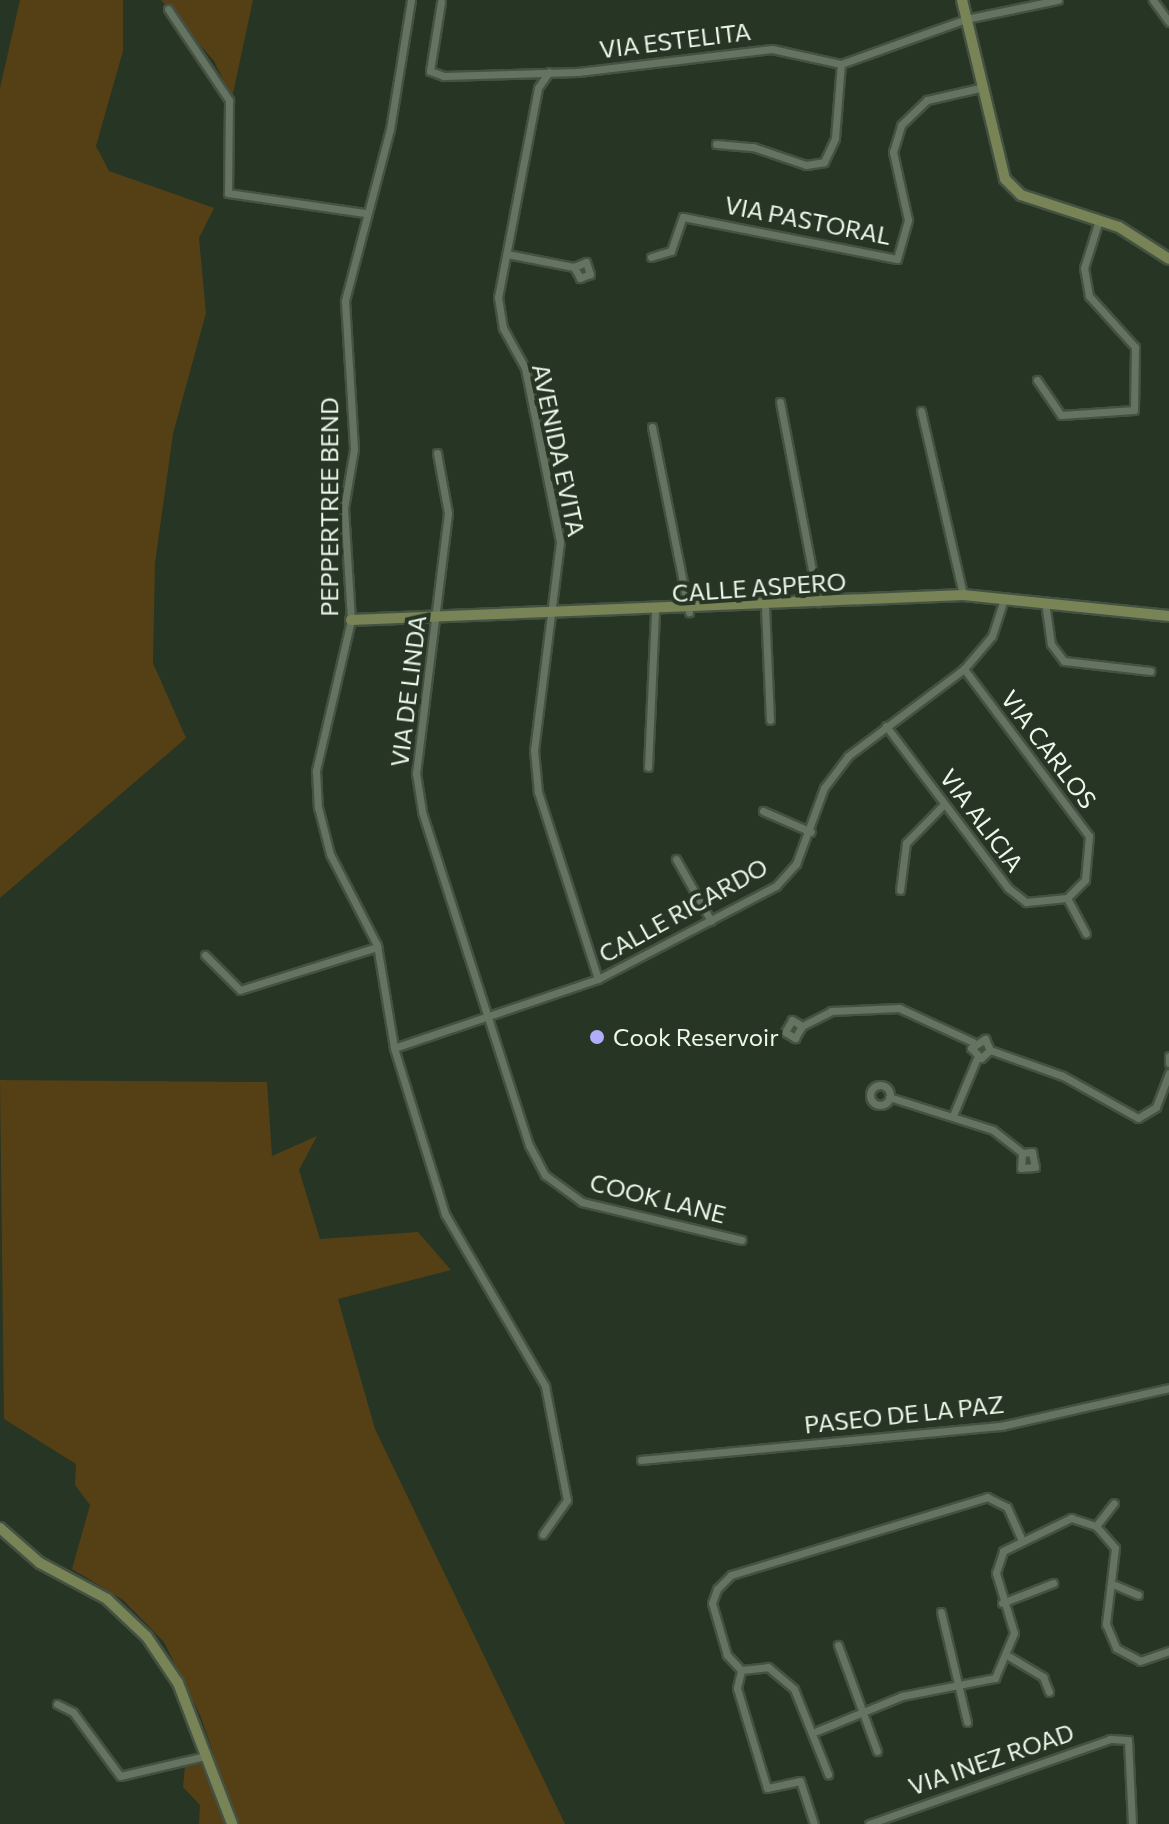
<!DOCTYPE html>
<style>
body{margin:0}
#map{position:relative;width:1169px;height:1824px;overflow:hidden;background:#273524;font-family:Commissioner,sans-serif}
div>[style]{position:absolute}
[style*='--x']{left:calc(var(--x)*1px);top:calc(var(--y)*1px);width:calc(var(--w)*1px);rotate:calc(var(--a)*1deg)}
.green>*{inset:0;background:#553f14}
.roads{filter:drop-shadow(2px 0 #455142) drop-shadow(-2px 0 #455142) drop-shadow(0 2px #455142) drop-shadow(0 -2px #455142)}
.street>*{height:7px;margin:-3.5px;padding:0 3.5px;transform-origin:3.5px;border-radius:3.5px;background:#647460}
.street>.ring{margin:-3.5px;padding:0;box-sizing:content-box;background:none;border:7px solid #647460;border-radius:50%}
.secondary>*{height:10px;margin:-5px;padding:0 5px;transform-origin:5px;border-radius:5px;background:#788456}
.dots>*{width:22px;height:22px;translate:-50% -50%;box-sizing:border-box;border:4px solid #273524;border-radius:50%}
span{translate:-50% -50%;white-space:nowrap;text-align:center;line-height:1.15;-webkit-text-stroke:8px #273524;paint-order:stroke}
.street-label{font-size:24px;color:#eef7ec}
.poi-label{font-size:24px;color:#eef7ec}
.left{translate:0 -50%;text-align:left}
</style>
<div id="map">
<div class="green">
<i style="clip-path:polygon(20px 0,123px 0,123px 51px,96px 146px,109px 171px,214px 208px,199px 238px,206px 313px,173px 434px,155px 563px,153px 663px,186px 738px,0 898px,0 88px)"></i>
<i style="clip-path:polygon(161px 0,253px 0,232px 98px,214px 61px)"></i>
<i style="clip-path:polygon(0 1080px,267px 1082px,272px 1156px,317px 1136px,299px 1170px,320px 1239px,418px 1232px,451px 1270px,338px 1299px,375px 1429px,565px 1824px,199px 1824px,200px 1805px,183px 1787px,185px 1766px,214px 1755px,200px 1715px,164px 1642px,123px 1600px,72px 1569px,90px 1505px,75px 1485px,76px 1464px,4px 1419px)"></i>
</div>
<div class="roads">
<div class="street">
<i style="--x:411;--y:0;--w:131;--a:99.2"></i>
<i style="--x:390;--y:129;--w:178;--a:104.7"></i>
<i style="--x:345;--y:301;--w:148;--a:86.5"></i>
<i style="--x:354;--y:449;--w:60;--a:99.6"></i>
<i style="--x:344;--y:508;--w:112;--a:86.4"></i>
<i style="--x:351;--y:620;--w:155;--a:103.1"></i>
<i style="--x:316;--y:771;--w:36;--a:87"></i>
<i style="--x:318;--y:807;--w:49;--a:75.7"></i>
<i style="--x:330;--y:854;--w:102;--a:62.7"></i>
<i style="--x:377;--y:945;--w:104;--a:80.6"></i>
<i style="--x:394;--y:1048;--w:174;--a:72.9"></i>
<i style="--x:445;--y:1214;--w:199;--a:59.8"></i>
<i style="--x:545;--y:1386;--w:116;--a:79.1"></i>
<i style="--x:567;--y:1500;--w:42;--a:125.2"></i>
<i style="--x:1153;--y:0;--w:27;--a:54"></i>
<i style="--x:441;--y:2;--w:70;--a:99.1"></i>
<i style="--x:430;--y:71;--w:15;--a:20"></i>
<i style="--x:444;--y:76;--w:134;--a:-1.7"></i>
<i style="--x:578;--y:72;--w:195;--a:-6.8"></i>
<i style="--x:772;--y:49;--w:71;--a:12.3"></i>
<i style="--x:841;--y:64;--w:133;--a:-19.8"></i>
<i style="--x:966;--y:19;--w:94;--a:-11.7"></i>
<i style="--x:168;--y:9;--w:110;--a:56.2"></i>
<i style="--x:229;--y:100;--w:93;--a:90.6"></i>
<i style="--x:228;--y:193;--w:138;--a:8.3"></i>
<i style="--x:549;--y:72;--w:19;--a:125"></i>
<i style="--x:538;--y:88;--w:213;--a:100.8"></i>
<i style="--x:498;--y:297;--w:31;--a:81"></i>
<i style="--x:503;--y:328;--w:46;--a:61.2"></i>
<i style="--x:525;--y:368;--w:177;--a:78.6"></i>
<i style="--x:560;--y:542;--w:210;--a:97.1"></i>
<i style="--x:534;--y:750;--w:42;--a:84.6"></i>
<i style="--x:538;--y:792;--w:196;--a:72.2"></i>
<i style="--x:716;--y:144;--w:37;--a:5"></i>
<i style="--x:753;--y:147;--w:56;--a:18.8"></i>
<i style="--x:806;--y:165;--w:18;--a:-9"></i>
<i style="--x:824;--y:162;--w:26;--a:-65"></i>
<i style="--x:835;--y:138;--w:74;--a:-85.4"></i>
<i style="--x:507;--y:254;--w:68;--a:11"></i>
<i style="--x:574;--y:267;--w:13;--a:-23"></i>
<i style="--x:586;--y:262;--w:13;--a:72"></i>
<i style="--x:590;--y:274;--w:11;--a:158"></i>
<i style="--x:580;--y:278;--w:13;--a:-119"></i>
<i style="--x:651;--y:257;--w:21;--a:-17"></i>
<i style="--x:671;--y:251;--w:36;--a:-71"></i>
<i style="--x:683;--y:217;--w:218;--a:11.1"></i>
<i style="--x:897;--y:259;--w:41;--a:-74.2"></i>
<i style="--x:908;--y:220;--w:70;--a:-102.4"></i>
<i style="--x:893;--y:152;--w:28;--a:-73"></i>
<i style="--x:901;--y:125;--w:36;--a:-44"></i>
<i style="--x:927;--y:100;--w:54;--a:-12.8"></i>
<i style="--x:1037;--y:380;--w:42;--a:55.6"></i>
<i style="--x:1061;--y:415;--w:73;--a:-3.9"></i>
<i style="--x:1134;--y:410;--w:63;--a:-89.1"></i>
<i style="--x:1135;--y:347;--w:69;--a:-132"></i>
<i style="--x:1089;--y:296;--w:28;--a:-100"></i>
<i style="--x:1084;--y:268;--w:50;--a:-72.6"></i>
<i style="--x:780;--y:402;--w:204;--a:79.2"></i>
<i style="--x:921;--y:411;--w:189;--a:77.1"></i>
<i style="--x:652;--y:427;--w:189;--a:78.7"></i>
<i style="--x:437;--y:453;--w:61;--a:79.6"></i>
<i style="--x:448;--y:513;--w:262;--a:97"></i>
<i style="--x:416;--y:773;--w:39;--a:81"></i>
<i style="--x:422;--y:812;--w:350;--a:72.2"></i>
<i style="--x:529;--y:1145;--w:34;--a:62"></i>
<i style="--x:545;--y:1175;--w:46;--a:36.1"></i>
<i style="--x:582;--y:1202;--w:164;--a:13.4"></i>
<i style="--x:765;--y:606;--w:114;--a:87.5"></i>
<i style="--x:1046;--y:609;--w:35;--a:82"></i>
<i style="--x:1051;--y:644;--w:21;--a:53"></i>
<i style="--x:1064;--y:661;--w:87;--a:6.6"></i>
<i style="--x:886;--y:726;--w:203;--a:53"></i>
<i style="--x:1008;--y:888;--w:23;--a:38"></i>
<i style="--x:1026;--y:902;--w:41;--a:-5.6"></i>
<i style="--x:1067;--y:898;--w:25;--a:-45"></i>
<i style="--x:1085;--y:880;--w:44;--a:-84.8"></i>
<i style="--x:1089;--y:836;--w:209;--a:-126.8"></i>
<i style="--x:648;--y:767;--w:154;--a:-87.4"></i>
<i style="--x:763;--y:811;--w:52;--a:23.6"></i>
<i style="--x:676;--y:859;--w:71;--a:60.6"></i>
<i style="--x:900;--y:890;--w:47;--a:-82.7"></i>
<i style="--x:906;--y:843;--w:54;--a:-45.7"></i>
<i style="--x:1067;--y:898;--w:40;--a:62"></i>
<i style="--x:205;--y:955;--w:49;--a:45"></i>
<i style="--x:240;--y:990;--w:144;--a:-17.4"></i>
<i style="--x:802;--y:1026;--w:12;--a:-149"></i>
<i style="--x:792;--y:1020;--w:14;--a:120"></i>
<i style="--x:785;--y:1032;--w:12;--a:31"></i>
<i style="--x:795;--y:1038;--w:14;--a:-60"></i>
<i style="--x:802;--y:1026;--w:33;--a:-27"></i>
<i style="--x:831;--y:1011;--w:68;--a:-2.5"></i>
<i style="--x:899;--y:1008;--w:81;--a:24.7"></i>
<i style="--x:394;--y:1048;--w:215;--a:-18.7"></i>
<i style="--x:598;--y:979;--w:201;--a:-27.6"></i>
<i style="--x:776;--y:886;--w:30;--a:-48"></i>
<i style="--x:796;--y:864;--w:81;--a:-69.8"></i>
<i style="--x:824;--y:788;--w:40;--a:-53"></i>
<i style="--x:848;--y:756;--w:145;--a:-36.9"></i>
<i style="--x:964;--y:669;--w:43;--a:-49.7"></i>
<i style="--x:992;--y:636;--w:35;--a:-72"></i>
<i style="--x:990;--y:1050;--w:12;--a:138"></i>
<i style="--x:981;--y:1058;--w:14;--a:-135"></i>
<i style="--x:971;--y:1048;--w:17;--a:-33"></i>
<i style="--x:985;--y:1039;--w:12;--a:66"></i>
<i style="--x:990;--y:1050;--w:77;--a:19.6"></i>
<i style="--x:1063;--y:1076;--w:86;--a:29.2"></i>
<i style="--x:1138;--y:1118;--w:21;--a:-31"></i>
<i style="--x:1156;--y:1107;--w:36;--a:-69"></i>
<i style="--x:1169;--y:1056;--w:7;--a:90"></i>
<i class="ring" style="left:870px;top:1085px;width:13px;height:13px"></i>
<i style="--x:889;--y:1097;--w:109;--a:17.6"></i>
<i style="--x:993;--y:1130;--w:37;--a:38"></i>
<i style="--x:1022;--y:1153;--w:10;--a:-6"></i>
<i style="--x:1032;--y:1152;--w:15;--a:79"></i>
<i style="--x:1035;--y:1167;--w:14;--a:176"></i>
<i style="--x:1021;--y:1168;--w:15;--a:-86"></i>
<i style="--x:954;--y:1113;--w:60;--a:-67.3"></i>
<i style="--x:641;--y:1460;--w:362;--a:-5.4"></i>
<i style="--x:1001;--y:1426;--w:172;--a:-12.7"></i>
<i style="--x:1096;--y:1526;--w:29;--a:-52"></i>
<i style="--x:1115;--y:1585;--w:25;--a:23"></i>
<i style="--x:1002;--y:1603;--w:55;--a:-21.4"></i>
<i style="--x:941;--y:1612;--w:113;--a:76.7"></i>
<i style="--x:838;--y:1645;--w:113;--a:69.8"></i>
<i style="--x:1010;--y:1657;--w:39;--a:31"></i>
<i style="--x:1043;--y:1677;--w:16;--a:68"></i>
<i style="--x:741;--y:1670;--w:27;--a:-6"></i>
<i style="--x:768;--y:1667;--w:34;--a:40"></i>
<i style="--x:794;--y:1689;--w:92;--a:68.2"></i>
<i style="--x:57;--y:1704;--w:18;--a:27"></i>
<i style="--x:73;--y:1712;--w:79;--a:53.7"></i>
<i style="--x:120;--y:1776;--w:87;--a:-13.2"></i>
<i style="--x:817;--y:1731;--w:92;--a:-22.4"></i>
<i style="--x:902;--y:1696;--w:95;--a:-11"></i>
<i style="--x:995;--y:1678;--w:49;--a:-67.1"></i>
<i style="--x:1014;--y:1633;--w:63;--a:-106.7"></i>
<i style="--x:996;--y:1573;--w:23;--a:-72"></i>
<i style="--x:1003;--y:1551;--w:76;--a:-25.9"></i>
<i style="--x:1071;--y:1518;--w:26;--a:18"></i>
<i style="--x:1096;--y:1526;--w:29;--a:49"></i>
<i style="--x:1115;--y:1548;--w:77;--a:96.8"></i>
<i style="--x:1106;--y:1624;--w:26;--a:67"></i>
<i style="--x:1116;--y:1648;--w:27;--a:28"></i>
<i style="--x:1140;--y:1661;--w:31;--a:-19"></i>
<i style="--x:814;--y:1824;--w:45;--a:-108"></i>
<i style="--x:800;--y:1781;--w:34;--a:168"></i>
<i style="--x:767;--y:1788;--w:104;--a:-106.7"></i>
<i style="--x:737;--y:1688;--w:18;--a:-77"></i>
<i style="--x:741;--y:1670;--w:21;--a:-133"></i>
<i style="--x:727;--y:1655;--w:54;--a:-106.1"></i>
<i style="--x:712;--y:1603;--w:15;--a:-70"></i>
<i style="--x:717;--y:1589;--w:20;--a:-45"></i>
<i style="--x:731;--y:1575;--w:268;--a:-16.9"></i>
<i style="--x:987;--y:1497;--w:22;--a:27"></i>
<i style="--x:1007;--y:1507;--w:35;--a:66"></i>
<i style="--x:869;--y:1824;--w:256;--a:-19.4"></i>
<i style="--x:1110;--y:1739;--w:18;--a:3"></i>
<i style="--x:1128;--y:1740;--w:84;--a:87.3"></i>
</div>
<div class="secondary">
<i style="--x:962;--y:0;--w:184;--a:76.5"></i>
<i style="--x:1005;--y:179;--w:23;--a:45"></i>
<i style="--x:1021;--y:195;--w:103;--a:18.1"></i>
<i style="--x:1119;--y:227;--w:59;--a:32.6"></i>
<i style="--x:351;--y:620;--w:613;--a:-2.34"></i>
<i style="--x:963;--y:595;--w:207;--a:5.8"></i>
<i style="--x:0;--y:1528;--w:53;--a:41.2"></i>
<i style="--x:40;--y:1563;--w:76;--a:28.2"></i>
<i style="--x:107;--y:1599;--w:55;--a:43.5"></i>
<i style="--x:147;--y:1637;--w:55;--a:56"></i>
<i style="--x:178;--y:1683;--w:151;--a:69"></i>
</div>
</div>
<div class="dots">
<i style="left:597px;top:1037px;background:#b1adfa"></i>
</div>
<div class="street-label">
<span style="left:675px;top:40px;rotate:-7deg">VIA ESTELITA</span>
<span style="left:808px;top:220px;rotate:11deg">VIA PASTORAL</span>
<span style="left:559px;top:450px;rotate:78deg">AVENIDA EVITA</span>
<span style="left:329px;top:507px;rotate:-90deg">PEPPERTREE BEND</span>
<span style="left:759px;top:587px;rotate:-4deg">CALLE ASPERO</span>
<span style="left:408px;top:691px;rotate:-83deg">VIA DE LINDA</span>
<span style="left:1049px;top:749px;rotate:53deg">VIA CARLOS</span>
<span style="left:982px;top:820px;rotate:53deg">VIA ALICIA</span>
<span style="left:683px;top:910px;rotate:-29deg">CALLE RICARDO</span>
<span style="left:658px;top:1198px;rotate:14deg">COOK LANE</span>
<span style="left:904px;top:1414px;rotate:-6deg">PASEO DE LA PAZ</span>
<span style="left:991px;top:1759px;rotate:-19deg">VIA INEZ ROAD</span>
</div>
<div class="poi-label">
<span class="left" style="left:613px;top:1037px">Cook Reservoir</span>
</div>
</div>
